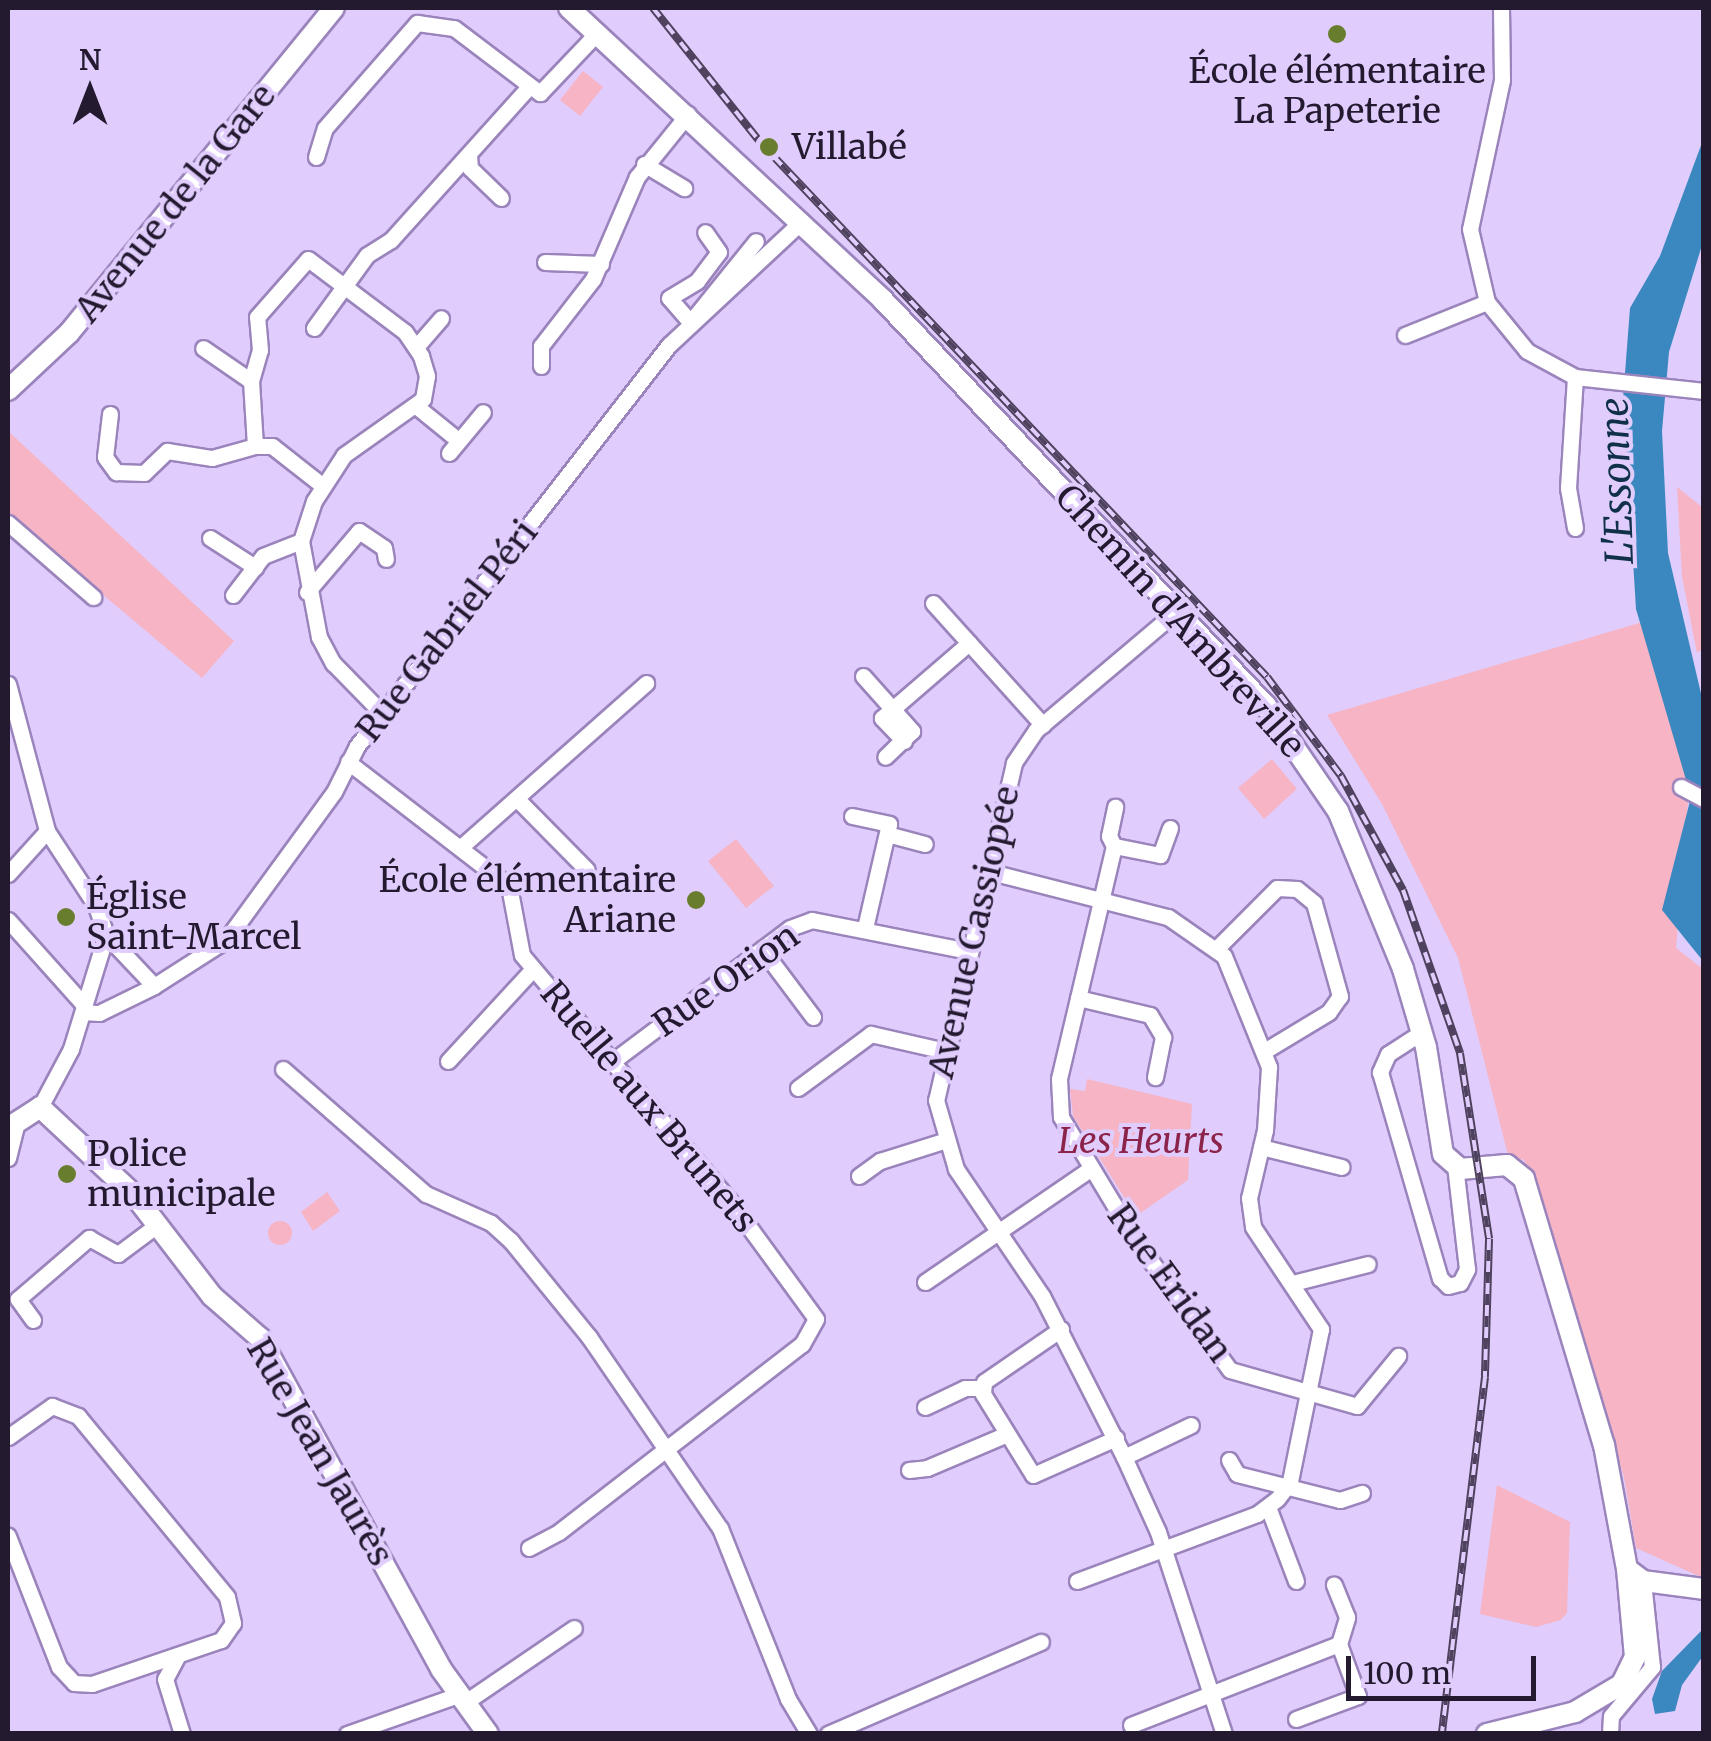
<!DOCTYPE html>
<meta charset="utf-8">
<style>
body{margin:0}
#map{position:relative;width:1711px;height:1741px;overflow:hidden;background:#e0cdfd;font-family:Merriweather,serif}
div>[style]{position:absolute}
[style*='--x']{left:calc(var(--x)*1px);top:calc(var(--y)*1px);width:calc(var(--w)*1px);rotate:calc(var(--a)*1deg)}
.green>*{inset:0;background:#f6b4c4}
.round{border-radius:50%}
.water>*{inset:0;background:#3a88bf}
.roads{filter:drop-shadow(2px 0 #9b84bc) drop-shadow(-2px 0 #9b84bc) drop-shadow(0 2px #9b84bc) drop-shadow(0 -2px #9b84bc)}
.minor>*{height:15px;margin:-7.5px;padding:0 7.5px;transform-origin:7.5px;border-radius:7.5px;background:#fff}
.tertiary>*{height:20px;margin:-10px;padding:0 10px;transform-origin:10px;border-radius:10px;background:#fff}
.rail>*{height:8px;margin-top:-4px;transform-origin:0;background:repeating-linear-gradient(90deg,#e0cdfd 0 11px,#4e425e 0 22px);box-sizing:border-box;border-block:2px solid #4e425e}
.dots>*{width:28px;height:28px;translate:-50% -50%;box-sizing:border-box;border:5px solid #e0cdfd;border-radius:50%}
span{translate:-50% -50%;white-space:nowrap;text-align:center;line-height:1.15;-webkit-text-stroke:8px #e0cdfd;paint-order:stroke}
.poi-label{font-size:35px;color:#231a30}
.left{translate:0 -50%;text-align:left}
.right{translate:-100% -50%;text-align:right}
.street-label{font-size:35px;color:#231a30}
.park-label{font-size:35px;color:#8c234a;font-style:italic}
.water-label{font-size:38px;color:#0f3048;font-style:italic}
.frame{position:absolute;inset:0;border:10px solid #231a30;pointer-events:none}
.north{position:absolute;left:40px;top:40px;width:100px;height:100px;-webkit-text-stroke:8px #e0cdfd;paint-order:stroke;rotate:0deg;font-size:28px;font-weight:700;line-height:40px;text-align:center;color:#231a30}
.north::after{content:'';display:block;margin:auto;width:35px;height:45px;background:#231a30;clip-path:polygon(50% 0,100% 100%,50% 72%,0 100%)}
.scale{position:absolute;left:1346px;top:1656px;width:190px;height:45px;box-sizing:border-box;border:5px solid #231a30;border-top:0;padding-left:12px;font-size:30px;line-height:35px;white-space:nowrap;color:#231a30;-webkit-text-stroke:8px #e0cdfd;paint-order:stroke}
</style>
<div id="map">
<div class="green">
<i style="clip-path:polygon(583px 71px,603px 87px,580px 116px,560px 100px)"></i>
<i style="clip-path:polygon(8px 431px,234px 641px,202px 678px,8px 515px)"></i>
<i style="clip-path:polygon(1677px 487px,1703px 508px,1704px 648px,1697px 653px,1682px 577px)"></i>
<i style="clip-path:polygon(1646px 621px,1691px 765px,1676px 948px,1703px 969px,1703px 1578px,1636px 1548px,1624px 1477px,1524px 1160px,1508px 1155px,1458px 958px,1382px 804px,1327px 715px)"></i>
<i style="clip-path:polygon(1272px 759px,1297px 789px,1264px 819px,1238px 788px)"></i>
<i style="clip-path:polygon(736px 839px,774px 886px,746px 908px,708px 861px)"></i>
<i style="clip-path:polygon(1087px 1079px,1192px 1104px,1188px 1180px,1136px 1216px,1073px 1116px,1070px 1089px,1085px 1091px)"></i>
<i style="clip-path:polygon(327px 1192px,340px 1211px,313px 1231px,301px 1212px)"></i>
<i class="round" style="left:268px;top:1221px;width:24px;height:24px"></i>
<i style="clip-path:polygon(1497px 1485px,1570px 1522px,1567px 1613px,1561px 1620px,1536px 1627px,1480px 1614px)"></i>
</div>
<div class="water">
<i style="clip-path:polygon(1703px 140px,1703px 242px,1669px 352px,1662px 431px,1668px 553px,1703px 702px,1703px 961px,1662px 910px,1691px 797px,1636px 609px,1623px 399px,1630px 308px,1660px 256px)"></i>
<i style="clip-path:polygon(1703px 1629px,1703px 1656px,1682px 1685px,1675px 1711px,1655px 1714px,1652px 1699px,1662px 1671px)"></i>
</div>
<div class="roads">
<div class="minor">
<i style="--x:1501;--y:8;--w:72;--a:89.2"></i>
<i style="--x:1502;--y:80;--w:152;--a:102.1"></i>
<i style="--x:1470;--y:229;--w:75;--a:76.9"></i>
<i style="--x:1487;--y:302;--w:63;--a:50.8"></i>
<i style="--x:1527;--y:351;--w:55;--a:28.4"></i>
<i style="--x:1575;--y:377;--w:130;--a:6.2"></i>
<i style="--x:469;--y:155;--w:13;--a:86"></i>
<i style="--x:470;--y:168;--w:43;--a:44.1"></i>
<i style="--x:316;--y:157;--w:30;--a:-73"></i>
<i style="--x:325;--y:128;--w:140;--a:-48.8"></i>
<i style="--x:417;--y:23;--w:37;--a:8"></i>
<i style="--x:454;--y:28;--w:108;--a:37.1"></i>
<i style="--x:540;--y:93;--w:83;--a:-46.5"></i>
<i style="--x:644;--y:164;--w:47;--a:31"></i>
<i style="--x:545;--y:262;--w:56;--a:2"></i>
<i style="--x:693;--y:319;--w:100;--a:-51.1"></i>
<i style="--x:691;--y:323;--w:33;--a:-131"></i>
<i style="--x:669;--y:298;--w:33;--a:-31"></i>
<i style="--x:697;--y:281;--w:36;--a:-53"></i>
<i style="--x:719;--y:252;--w:24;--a:-125"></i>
<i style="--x:314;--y:328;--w:90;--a:-54"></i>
<i style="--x:367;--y:255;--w:28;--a:-32"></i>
<i style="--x:391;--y:240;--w:205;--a:-48"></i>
<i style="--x:1405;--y:335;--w:88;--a:-21.9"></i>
<i style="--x:416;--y:347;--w:38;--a:-49"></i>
<i style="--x:541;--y:366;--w:20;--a:-90"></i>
<i style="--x:541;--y:346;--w:85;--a:-52.2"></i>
<i style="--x:593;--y:279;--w:111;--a:-66.7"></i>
<i style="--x:637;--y:177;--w:81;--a:-51"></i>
<i style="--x:251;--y:381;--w:32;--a:-74"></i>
<i style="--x:260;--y:350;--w:33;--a:-95"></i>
<i style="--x:257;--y:317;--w:77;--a:-48.7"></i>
<i style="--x:308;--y:259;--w:121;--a:37"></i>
<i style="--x:405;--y:332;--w:29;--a:56"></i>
<i style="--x:421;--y:356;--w:21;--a:73"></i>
<i style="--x:427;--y:376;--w:23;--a:100"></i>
<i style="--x:423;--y:399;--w:97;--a:144.7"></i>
<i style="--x:344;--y:455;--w:55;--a:123.1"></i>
<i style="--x:314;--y:501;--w:42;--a:108"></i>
<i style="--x:301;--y:541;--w:98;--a:79.4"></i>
<i style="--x:319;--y:637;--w:30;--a:62"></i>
<i style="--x:333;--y:663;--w:71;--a:45.6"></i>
<i style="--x:416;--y:406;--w:55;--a:39.1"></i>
<i style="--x:110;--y:414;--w:43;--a:96.6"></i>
<i style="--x:105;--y:457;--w:19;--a:54"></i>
<i style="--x:116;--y:472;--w:28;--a:2"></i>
<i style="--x:144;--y:473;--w:32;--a:-44"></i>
<i style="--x:167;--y:451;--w:46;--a:8.8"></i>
<i style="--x:212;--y:458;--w:45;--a:-15.6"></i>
<i style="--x:255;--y:446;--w:65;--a:-93.5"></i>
<i style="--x:251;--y:381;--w:58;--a:-145.5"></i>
<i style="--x:255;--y:446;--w:17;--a:0"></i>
<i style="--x:272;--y:446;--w:65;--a:38.1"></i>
<i style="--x:449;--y:453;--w:53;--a:-50.3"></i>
<i style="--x:8;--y:523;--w:113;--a:41"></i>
<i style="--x:1575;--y:528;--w:41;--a:-99.9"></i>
<i style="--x:1568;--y:488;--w:111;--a:-86.4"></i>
<i style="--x:210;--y:538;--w:54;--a:32.8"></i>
<i style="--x:307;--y:592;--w:80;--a:-49.6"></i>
<i style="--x:359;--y:531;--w:30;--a:34"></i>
<i style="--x:384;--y:548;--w:11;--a:80"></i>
<i style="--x:233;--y:595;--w:49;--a:-52.4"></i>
<i style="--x:263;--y:556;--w:41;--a:-21.5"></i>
<i style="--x:933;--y:603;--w:164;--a:48"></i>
<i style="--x:1178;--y:610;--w:186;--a:139.8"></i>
<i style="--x:1036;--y:730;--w:40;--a:124"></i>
<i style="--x:1014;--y:763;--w:346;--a:103"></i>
<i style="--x:936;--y:1100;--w:72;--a:73.8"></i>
<i style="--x:956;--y:1169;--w:153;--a:55.9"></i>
<i style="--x:1042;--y:1296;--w:181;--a:63"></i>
<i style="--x:1124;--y:1457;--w:82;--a:65.6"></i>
<i style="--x:1158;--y:1532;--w:213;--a:71.9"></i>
<i style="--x:863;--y:676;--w:74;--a:48.3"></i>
<i style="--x:912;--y:731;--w:37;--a:136"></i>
<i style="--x:8;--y:684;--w:152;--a:75.1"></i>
<i style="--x:47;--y:831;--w:90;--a:56.8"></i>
<i style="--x:96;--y:906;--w:31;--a:71"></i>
<i style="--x:106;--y:935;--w:119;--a:107.1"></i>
<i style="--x:71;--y:1049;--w:66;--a:118.1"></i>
<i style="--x:904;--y:741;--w:32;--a:-134"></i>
<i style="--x:882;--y:718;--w:115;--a:-40.8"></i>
<i style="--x:348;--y:762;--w:203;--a:37.6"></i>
<i style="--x:509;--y:886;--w:70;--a:79.3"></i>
<i style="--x:522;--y:955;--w:327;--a:49.8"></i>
<i style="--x:733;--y:1205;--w:141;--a:53.9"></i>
<i style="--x:816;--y:1319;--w:29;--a:119"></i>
<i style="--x:802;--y:1344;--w:307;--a:142.3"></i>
<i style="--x:559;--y:1532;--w:34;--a:152"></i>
<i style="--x:1681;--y:787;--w:26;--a:28"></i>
<i style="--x:518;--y:800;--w:98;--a:45.4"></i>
<i style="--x:852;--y:816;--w:38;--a:12"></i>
<i style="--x:889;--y:824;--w:107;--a:103"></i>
<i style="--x:1170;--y:828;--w:29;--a:110"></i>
<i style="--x:1160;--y:855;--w:47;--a:-168.9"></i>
<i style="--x:1114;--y:846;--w:239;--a:103.3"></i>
<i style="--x:1059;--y:1079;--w:38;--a:87"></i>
<i style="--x:1061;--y:1117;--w:141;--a:58.9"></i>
<i style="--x:1134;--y:1238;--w:163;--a:54"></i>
<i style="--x:1230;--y:1370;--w:132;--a:15.8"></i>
<i style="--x:1357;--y:1406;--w:65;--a:-50.6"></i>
<i style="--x:887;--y:834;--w:39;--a:15"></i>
<i style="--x:462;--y:846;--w:246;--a:-41.5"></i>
<i style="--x:1114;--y:846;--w:11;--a:-117"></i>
<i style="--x:1109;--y:836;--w:30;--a:-78"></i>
<i style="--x:987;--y:871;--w:187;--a:14.3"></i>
<i style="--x:1168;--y:917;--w:68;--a:34.9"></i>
<i style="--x:1224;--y:956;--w:120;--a:67.9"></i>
<i style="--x:1269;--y:1067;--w:63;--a:93.6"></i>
<i style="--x:1265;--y:1130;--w:70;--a:103.2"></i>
<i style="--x:1249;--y:1198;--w:29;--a:82"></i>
<i style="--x:1253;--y:1227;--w:123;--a:56.3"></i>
<i style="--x:1321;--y:1329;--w:156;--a:101.5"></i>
<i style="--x:1290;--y:1482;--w:21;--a:127"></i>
<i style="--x:1277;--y:1499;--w:25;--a:143"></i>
<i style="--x:1257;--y:1514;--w:192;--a:159.6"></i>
<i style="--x:8;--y:874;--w:58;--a:-47.8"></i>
<i style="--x:8;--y:920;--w:115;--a:48.2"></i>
<i style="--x:106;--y:935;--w:70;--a:46.7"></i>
<i style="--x:1217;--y:948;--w:85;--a:-45"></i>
<i style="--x:1277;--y:888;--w:20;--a:3"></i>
<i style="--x:1297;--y:889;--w:22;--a:39"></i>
<i style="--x:1314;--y:903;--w:97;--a:74.4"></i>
<i style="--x:1340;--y:996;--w:19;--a:125"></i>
<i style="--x:1329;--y:1012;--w:74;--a:148.9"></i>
<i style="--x:762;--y:949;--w:85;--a:53.1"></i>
<i style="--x:1078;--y:998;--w:74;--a:13.3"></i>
<i style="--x:1150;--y:1015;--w:26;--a:59"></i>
<i style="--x:1163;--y:1037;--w:41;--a:101.3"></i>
<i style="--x:83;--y:1012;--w:16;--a:4"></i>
<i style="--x:99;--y:1013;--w:61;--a:-26.1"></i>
<i style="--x:154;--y:986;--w:85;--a:-32.6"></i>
<i style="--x:226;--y:940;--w:183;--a:-53.9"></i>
<i style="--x:334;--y:792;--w:51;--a:-63.4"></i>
<i style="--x:357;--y:746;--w:508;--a:-52.12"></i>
<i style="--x:669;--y:345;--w:180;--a:-43"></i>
<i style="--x:1422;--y:1032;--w:40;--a:147.1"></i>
<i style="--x:1388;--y:1054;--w:20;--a:114"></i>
<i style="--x:1380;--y:1072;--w:215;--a:73.8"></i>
<i style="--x:1440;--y:1278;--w:11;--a:45"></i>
<i style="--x:1448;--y:1286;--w:12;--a:-14"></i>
<i style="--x:1460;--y:1283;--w:16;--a:-63"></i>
<i style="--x:1467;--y:1269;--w:104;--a:-96.6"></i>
<i style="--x:448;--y:1061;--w:125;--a:-47.3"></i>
<i style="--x:609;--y:1064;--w:226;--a:-36.9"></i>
<i style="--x:790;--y:928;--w:23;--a:-20"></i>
<i style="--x:812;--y:920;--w:159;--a:11.2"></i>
<i style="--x:283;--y:1069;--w:190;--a:41.2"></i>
<i style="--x:426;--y:1194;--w:71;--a:24"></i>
<i style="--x:491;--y:1223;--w:27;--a:42"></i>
<i style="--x:511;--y:1241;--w:124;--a:50.9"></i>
<i style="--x:589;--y:1337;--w:232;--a:55.6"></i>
<i style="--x:720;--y:1528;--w:184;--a:68.3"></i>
<i style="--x:788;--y:1699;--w:41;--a:59"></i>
<i style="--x:798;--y:1088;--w:91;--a:-36.5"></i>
<i style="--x:871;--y:1034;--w:76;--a:12.9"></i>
<i style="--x:1261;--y:1147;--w:83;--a:13.9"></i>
<i style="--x:8;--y:1158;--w:32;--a:-76"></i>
<i style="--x:859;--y:1176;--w:26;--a:-36"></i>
<i style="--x:880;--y:1161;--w:66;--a:-17.6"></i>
<i style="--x:925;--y:1282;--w:200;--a:-34.4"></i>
<i style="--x:1293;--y:1283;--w:77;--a:-14.2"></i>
<i style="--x:33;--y:1320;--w:26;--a:-126"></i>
<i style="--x:18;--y:1299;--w:94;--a:-40.7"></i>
<i style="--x:89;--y:1238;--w:33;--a:29"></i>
<i style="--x:118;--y:1254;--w:49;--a:-36.6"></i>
<i style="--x:1061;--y:1329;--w:93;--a:145.5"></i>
<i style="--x:984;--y:1382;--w:12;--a:95"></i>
<i style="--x:983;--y:1394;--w:95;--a:58.3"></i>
<i style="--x:1033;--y:1475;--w:91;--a:-24"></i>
<i style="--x:925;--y:1407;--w:44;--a:-25.4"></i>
<i style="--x:965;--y:1388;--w:16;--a:0"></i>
<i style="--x:8;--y:1437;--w:54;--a:-35.2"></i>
<i style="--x:52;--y:1406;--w:28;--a:21"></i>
<i style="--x:78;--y:1416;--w:234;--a:50.5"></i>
<i style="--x:227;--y:1597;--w:27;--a:77"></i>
<i style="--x:233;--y:1623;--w:21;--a:125"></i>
<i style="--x:221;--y:1640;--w:136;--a:161.2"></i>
<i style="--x:92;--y:1684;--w:18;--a:-177"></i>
<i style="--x:74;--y:1683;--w:22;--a:-133"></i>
<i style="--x:59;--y:1667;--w:141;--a:-111.3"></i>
<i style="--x:1124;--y:1457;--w:74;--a:-25.5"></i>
<i style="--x:1229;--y:1460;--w:16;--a:60"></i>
<i style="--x:1237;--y:1474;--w:106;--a:14.2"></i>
<i style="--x:1340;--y:1500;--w:23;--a:-18"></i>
<i style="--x:909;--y:1470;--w:18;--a:-6"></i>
<i style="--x:927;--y:1468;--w:87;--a:-23"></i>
<i style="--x:1268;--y:1507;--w:79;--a:69.3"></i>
<i style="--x:178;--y:1655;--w:27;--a:118"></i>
<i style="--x:165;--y:1679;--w:58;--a:72.8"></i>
<i style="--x:464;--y:1703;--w:133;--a:-34.3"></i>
<i style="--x:1296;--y:1719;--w:66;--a:-20.4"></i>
<i style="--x:1358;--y:1696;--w:55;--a:-110.1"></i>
<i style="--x:1339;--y:1644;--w:28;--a:-73"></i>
<i style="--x:1347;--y:1617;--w:35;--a:-112"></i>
<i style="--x:1131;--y:1725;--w:223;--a:-21.3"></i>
<i style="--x:347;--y:1734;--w:118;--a:-19.4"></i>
<i style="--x:828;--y:1734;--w:232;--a:-23.4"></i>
<i style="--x:1610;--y:1734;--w:18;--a:-87"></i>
<i style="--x:1611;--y:1716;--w:64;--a:-50.1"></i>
<i style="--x:1652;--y:1667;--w:86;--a:-96"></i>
</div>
<div class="tertiary">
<i style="--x:569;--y:8;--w:429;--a:42.9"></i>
<i style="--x:883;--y:300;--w:558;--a:46.67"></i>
<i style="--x:1266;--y:706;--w:127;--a:55.6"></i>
<i style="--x:1338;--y:811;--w:171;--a:67.6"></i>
<i style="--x:1403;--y:969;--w:81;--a:73.6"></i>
<i style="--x:1426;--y:1047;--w:108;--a:81"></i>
<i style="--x:1443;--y:1154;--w:23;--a:41"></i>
<i style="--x:1460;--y:1169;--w:47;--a:-4.9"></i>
<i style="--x:1507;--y:1165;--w:22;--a:39"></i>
<i style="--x:1524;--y:1179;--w:278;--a:73.3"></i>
<i style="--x:1604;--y:1445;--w:126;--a:79.5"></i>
<i style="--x:1627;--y:1569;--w:88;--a:84.8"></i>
<i style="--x:1635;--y:1657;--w:30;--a:116"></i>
<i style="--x:1622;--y:1684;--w:55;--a:149.2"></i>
<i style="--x:1575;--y:1712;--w:91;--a:166"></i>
<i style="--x:8;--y:390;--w:83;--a:-43.1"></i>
<i style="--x:69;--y:333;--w:419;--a:-50.8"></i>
<i style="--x:8;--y:1128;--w:38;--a:-33"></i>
<i style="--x:40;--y:1107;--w:130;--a:43.1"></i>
<i style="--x:135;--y:1196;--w:126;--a:52.4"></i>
<i style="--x:212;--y:1296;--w:64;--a:41.2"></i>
<i style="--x:260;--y:1338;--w:377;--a:61.3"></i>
<i style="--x:441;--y:1669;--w:80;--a:54.1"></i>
<i style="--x:1627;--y:1569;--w:20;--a:37"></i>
<i style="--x:1643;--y:1581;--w:62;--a:7.5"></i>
</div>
</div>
<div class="rail">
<i style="--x:653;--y:8;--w:170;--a:51.4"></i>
<i style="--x:759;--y:141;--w:738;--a:46.54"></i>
<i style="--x:1267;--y:677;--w:124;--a:53.2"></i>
<i style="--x:1341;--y:776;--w:130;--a:61.5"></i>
<i style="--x:1403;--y:890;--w:173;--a:70.7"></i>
<i style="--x:1460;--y:1053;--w:188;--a:81.1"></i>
<i style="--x:1489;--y:1239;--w:138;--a:91.7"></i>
<i style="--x:1485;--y:1377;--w:360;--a:96.9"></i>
</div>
<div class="dots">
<i style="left:1337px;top:34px;background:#687d2e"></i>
<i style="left:769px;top:147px;background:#687d2e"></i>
<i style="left:696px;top:900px;background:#687d2e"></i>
<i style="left:66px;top:917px;background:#687d2e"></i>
<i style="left:67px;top:1174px;background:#687d2e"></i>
</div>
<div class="poi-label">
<span style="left:1337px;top:91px">École élémentaire<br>La Papeterie</span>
<span class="left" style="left:792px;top:147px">Villabé</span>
<span class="right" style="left:676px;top:900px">École élémentaire<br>Ariane</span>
<span class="left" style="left:86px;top:917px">Église<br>Saint-Marcel</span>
<span class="left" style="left:87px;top:1174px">Police<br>municipale</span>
</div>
<div class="street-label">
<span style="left:175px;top:203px;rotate:-51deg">Avenue de la Gare</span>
<span style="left:1180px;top:621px;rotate:48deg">Chemin d'Ambreville</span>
<span style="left:447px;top:631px;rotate:-52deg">Rue Gabriel Péri</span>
<span style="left:974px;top:932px;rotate:-77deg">Avenue Cassiopée</span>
<span style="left:726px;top:980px;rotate:-35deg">Rue Orion</span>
<span style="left:649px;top:1107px;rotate:50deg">Ruelle aux Brunets</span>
<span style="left:1170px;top:1283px;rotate:54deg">Rue Eridan</span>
<span style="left:320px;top:1452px;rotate:60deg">Rue Jean Jaurès</span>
</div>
<div class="park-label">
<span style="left:1141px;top:1141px">Les Heurts</span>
</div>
<div class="water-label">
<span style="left:1617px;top:481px;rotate:-92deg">L'Essonne</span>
</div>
<div class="frame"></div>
<div class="north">N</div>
<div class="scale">100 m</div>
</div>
